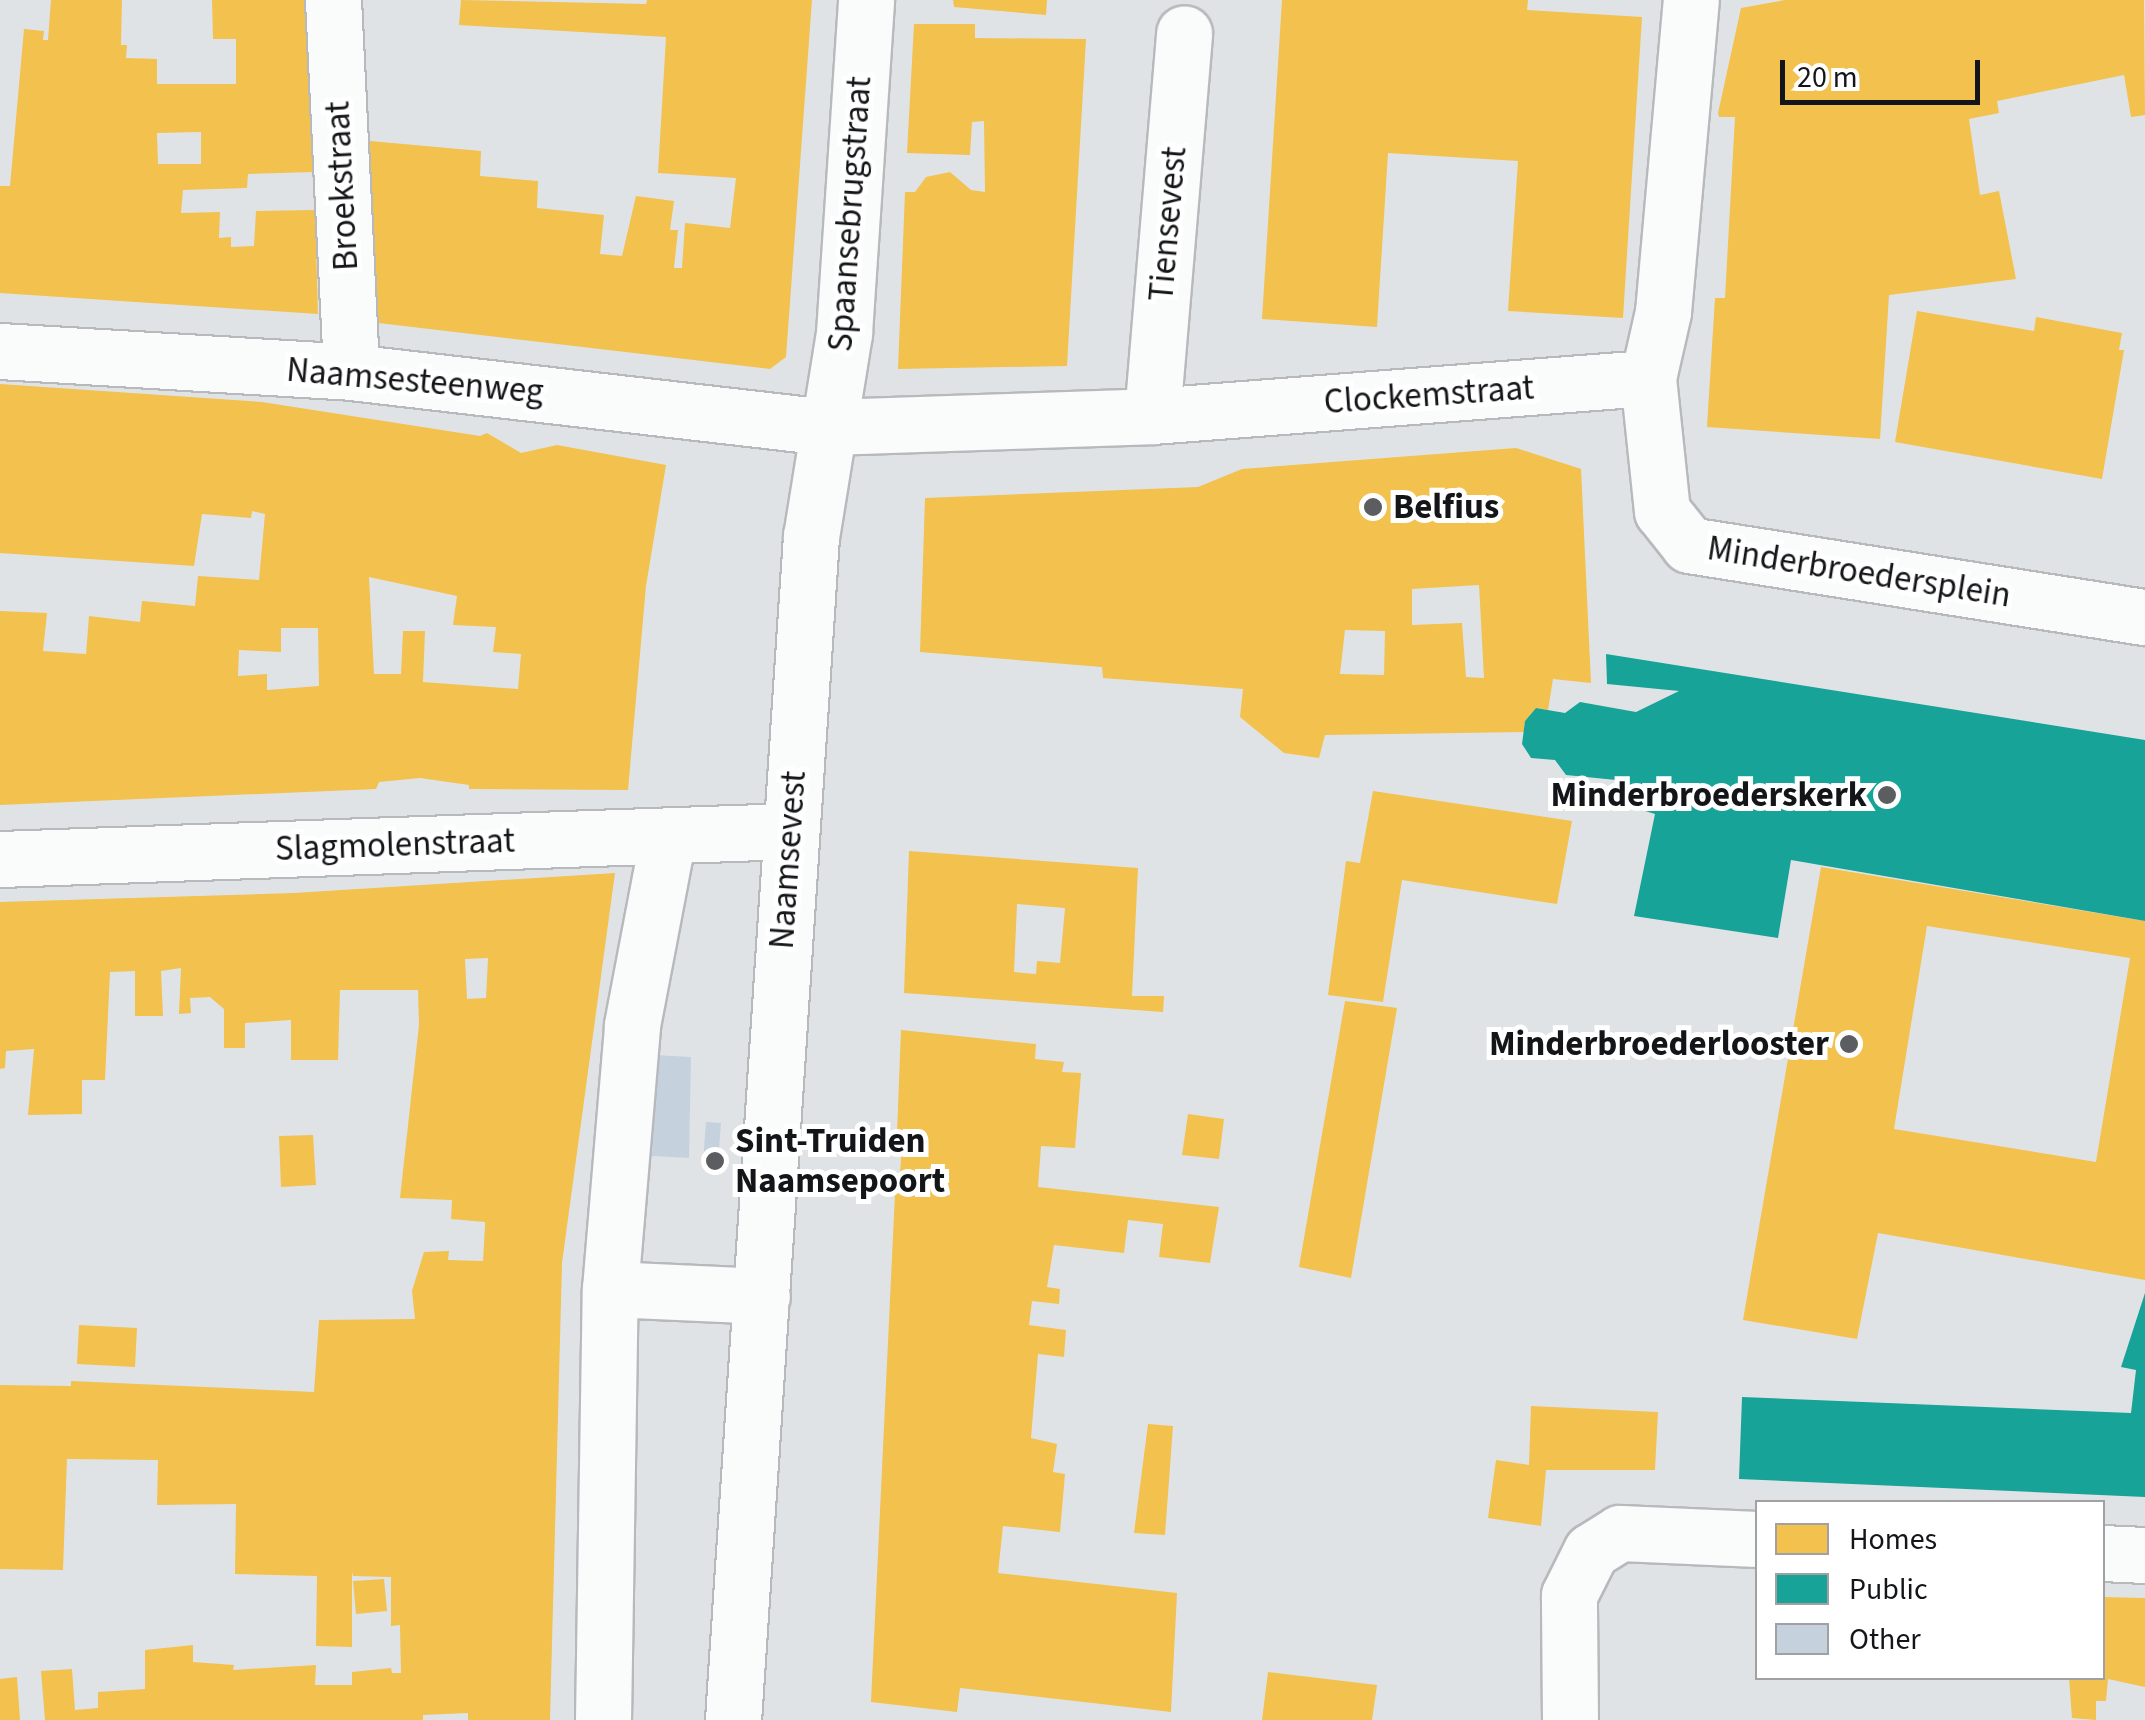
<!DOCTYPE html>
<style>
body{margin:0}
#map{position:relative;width:2145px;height:1720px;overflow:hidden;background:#e0e3e6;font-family:"Source Sans 3",sans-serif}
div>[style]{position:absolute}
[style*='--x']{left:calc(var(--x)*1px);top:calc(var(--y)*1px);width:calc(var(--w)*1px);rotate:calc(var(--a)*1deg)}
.homes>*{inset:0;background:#f2c14e}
.public>*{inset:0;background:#17a398}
.building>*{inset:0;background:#c6d1de}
.roads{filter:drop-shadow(2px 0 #b7b9bc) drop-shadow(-2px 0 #b7b9bc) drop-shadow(0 2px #b7b9bc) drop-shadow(0 -2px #b7b9bc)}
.minor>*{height:55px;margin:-27.5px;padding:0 27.5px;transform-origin:27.5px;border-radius:27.5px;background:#fafbfb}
.dots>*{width:28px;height:28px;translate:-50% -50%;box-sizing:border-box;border:5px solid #fff;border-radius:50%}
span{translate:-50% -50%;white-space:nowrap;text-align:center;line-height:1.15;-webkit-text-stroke:10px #fff;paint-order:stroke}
.street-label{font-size:35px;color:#141518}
.poi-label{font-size:35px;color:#141518;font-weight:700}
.left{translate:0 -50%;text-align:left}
.right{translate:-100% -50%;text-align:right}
.legend{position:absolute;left:1755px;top:1500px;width:350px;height:180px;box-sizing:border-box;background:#fff;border:2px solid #a1a1a3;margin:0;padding:12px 18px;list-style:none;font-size:30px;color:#141518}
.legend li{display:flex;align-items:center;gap:20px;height:50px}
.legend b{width:50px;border:2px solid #a1a1a3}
.scale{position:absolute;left:1780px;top:60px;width:200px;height:45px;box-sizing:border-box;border:5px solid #141518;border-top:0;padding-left:12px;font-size:30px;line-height:35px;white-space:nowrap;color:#141518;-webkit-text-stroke:8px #fff;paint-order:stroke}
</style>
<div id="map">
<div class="homes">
<i style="clip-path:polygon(evenodd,51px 0,122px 0,121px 45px,127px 45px,126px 58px,157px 59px,157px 84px,236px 84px,236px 39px,213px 39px,212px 0,308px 0,314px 172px,248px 174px,247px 188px,183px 190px,181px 213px,220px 212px,219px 238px,231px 237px,231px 247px,254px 246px,256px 211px,315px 210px,318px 314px,0 293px,0 186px,10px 186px,24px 29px,44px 31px,43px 40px,48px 40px,51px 0,201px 132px,201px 164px,158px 164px,157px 133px,201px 132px)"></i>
<i style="clip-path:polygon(461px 0,646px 4px,647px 0,812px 0,786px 357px,770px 369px,353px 320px,359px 140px,481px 151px,480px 176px,538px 181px,537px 208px,604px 215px,600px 254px,622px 256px,636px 196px,674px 201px,670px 230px,678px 230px,674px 268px,682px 268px,685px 223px,730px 228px,736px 178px,658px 173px,666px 37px,459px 25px)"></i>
<i style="clip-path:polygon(953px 0,1047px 0,1046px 15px,954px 7px)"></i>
<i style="clip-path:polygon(1282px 0,1528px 0,1527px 10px,1642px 17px,1623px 318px,1508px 311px,1518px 161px,1388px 153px,1377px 327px,1262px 319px)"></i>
<i style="clip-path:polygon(1785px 0,2144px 0,2145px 115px,2131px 117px,2124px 75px,1997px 101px,1999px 113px,1969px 119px,1980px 195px,1999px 191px,2016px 279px,1889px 295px,1880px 439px,1707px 427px,1715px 298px,1725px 298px,1735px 117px,1719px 117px,1718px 113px,1741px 8px)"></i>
<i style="clip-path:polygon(914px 24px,975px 24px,975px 38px,1086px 39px,1067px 366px,898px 369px,905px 192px,915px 192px,926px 177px,950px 172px,971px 190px,985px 192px,984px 121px,972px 122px,970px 155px,907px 153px)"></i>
<i style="clip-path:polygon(1917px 311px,2034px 331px,2036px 317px,2122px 333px,2119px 350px,2124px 350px,2102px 479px,1895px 442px)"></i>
<i style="clip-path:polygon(evenodd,0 384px,262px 402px,480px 436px,487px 433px,521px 453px,557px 445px,666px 465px,646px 586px,628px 790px,469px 789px,469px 785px,420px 778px,379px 782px,376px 789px,0 805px,0 611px,47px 613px,43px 651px,86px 654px,89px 616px,140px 622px,142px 601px,195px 606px,198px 576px,259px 580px,265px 514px,252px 511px,251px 518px,202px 514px,194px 566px,0 553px,0 384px,369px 577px,457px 596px,453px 625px,496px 627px,493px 652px,521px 654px,518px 689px,423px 682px,425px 631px,403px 631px,401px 674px,374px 674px,369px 577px,0 384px,281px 628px,318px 628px,319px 686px,267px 690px,267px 674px,238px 676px,239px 650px,281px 652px,281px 628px)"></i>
<i style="clip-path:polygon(evenodd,1516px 448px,1581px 469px,1591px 683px,1553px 679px,1548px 710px,1536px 708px,1525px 721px,1524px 732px,1325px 735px,1319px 758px,1284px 753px,1240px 717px,1243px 689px,1103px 678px,1102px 667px,920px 652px,925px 498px,1198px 487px,1242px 469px,1516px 448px,1479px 585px,1484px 678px,1466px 677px,1462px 623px,1412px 625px,1412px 589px,1479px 585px,1516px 448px,1345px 630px,1385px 631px,1384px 675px,1340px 674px,1345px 630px)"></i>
<i style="clip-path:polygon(1373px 791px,1572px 821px,1557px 904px,1402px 880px,1383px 1002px,1328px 995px,1346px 861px,1360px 863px)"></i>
<i style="clip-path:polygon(evenodd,909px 851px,1138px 868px,1132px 996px,1164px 996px,1163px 1012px,904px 993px,909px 851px,1017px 904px,1065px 908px,1060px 963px,1037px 961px,1036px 974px,1014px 972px,1017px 904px)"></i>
<i style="clip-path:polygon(evenodd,1821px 867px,2145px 921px,2145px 1280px,1878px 1233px,1857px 1339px,1743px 1320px,1821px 867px,1927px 926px,2130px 958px,2096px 1162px,1894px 1129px,1927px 926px)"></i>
<i style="clip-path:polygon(evenodd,615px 873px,562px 1263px,550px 1720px,468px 1720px,468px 1713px,423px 1715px,423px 1720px,45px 1720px,41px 1671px,72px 1669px,75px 1710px,98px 1708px,98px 1692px,145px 1689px,145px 1650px,193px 1645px,193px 1662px,234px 1665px,233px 1670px,316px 1665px,315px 1685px,352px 1685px,352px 1672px,391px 1668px,392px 1673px,401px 1673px,400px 1625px,391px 1626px,391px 1577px,353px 1576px,352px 1572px,352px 1647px,316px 1646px,317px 1576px,235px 1574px,236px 1504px,157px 1505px,158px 1460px,67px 1459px,63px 1570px,0 1569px,0 1385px,71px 1386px,71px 1381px,314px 1392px,319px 1320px,415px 1319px,412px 1291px,424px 1252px,449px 1251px,448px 1260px,483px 1261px,485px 1226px,485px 1222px,451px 1219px,452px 1200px,400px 1198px,419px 1025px,418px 990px,340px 990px,338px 1060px,291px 1060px,291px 1020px,245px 1023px,245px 1048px,224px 1048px,224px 1009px,210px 997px,190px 998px,191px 1013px,179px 1014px,181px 968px,161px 971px,163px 1016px,135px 1016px,135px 971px,110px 972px,105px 1080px,82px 1080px,82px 1114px,28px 1115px,34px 1049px,6px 1051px,5px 1068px,0 1069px,0 902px,294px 893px,615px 873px,488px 958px,486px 998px,467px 999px,465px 959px,488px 958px)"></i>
<i style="clip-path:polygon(1345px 1001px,1397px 1008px,1351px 1278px,1299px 1267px)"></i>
<i style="clip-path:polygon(901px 1030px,1036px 1044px,1035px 1059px,1064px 1062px,1062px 1072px,1081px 1073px,1075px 1148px,1041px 1146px,1038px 1187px,1219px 1207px,1210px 1263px,1159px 1257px,1163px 1224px,1128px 1220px,1124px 1253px,1054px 1245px,1047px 1287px,1060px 1289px,1059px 1304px,1032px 1301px,1029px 1325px,1066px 1330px,1064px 1357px,1038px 1354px,1031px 1438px,1057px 1444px,1053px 1472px,1065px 1474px,1060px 1532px,1003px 1526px,998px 1573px,1177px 1593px,1171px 1712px,960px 1688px,957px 1712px,871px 1702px,896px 1172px,900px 1173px,903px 1133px,897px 1133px)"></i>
<i style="clip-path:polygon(1188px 1114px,1224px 1119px,1219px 1159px,1182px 1155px)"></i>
<i style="clip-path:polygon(313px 1135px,316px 1185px,281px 1187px,279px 1136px)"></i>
<i style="clip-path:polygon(79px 1325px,137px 1328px,135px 1367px,77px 1364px)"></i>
<i style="clip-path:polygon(1531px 1406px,1658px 1412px,1655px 1470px,1546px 1470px,1541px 1526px,1488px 1518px,1496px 1460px,1529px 1465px)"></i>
<i style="clip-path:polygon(1148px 1424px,1173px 1426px,1165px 1535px,1134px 1533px)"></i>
<i style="clip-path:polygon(384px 1579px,387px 1611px,356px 1614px,353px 1581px)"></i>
<i style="clip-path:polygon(2102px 1597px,2145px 1598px,2145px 1687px,2108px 1679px,2106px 1701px,2096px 1701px,2096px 1720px,2072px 1718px,2069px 1678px,2102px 1678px)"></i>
<i style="clip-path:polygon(1268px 1672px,1377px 1685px,1372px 1720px,1262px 1720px)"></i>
<i style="clip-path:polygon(17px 1677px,20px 1720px,0 1720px,0 1679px)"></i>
</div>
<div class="public">
<i style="clip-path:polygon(1606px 654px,2145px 740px,2145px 921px,1791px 860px,1778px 938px,1634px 916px,1655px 814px,1642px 810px,1616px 780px,1566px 775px,1555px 760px,1531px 758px,1522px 744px,1525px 721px,1536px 708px,1565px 713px,1580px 702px,1636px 712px,1679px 691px,1607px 684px)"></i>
<i style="clip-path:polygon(2145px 1293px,2145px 1497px,1739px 1479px,1742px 1397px,2131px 1413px,2136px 1370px,2121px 1367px)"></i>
</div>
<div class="building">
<i style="clip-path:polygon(655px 1055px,691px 1057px,689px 1158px,652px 1156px)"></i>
<i style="clip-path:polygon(706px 1122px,721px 1123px,718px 1163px,703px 1162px)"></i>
</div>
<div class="roads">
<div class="minor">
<i style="--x:333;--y:0;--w:372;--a:87.2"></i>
<i style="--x:0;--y:351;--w:352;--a:3.4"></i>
<i style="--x:351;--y:372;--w:480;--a:6.6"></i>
<i style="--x:828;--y:427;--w:324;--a:-1.9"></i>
<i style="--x:1152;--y:416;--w:497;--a:-4.4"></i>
<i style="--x:1648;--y:378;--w:68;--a:-77.2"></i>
<i style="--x:1663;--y:312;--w:313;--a:-84.9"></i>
<i style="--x:1648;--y:378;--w:134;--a:84"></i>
<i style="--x:1662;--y:511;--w:43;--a:51.5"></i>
<i style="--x:1689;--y:545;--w:462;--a:9"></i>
<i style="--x:1152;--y:416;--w:384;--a:-85.2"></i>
<i style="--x:0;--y:859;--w:789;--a:-2.03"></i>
<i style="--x:610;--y:1289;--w:152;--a:2.6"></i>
<i style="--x:2102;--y:1553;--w:43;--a:2.7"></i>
<i style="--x:603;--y:1720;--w:431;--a:-89.1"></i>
<i style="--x:610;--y:1289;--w:265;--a:-85.2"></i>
<i style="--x:632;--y:1025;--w:192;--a:-79.2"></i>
<i style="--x:733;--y:1720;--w:1186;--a:-86.23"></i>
<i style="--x:811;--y:537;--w:207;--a:-80.8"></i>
<i style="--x:844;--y:333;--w:334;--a:-86.2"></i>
<i style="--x:1570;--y:1720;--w:125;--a:-90.5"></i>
<i style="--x:1569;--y:1595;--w:49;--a:-63.4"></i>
<i style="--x:1591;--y:1551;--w:34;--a:-32"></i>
<i style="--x:1620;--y:1533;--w:138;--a:2.5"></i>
</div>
</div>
<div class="dots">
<i style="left:1373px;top:507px;background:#5b5d60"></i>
<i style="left:1887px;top:795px;background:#5b5d60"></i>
<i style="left:1849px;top:1044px;background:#5b5d60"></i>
<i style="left:715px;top:1161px;background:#5b5d60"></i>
</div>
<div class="street-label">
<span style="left:342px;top:186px;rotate:-93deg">Broekstraat</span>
<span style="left:850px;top:214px;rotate:-86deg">Spaansebrugstraat</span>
<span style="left:1168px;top:224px;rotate:-85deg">Tiensevest</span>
<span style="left:415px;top:381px;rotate:5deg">Naamsesteenweg</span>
<span style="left:1429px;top:395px;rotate:-4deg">Clockemstraat</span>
<span style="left:1859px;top:572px;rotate:9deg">Minderbroedersplein</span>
<span style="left:395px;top:845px;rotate:-2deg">Slagmolenstraat</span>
<span style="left:788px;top:860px;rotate:-86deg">Naamsevest</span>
</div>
<div class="poi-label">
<span class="left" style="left:1393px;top:507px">Belfius</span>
<span class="right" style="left:1867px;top:795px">Minderbroederskerk</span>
<span class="right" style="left:1829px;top:1044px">Minderbroederlooster</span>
<span class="left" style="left:735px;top:1161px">Sint-Truiden<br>Naamsepoort</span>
</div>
<ul class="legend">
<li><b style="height:28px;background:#f2c14e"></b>Homes</li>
<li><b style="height:28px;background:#17a398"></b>Public</li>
<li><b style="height:28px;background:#c6d1de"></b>Other</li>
</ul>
<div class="scale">20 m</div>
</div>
